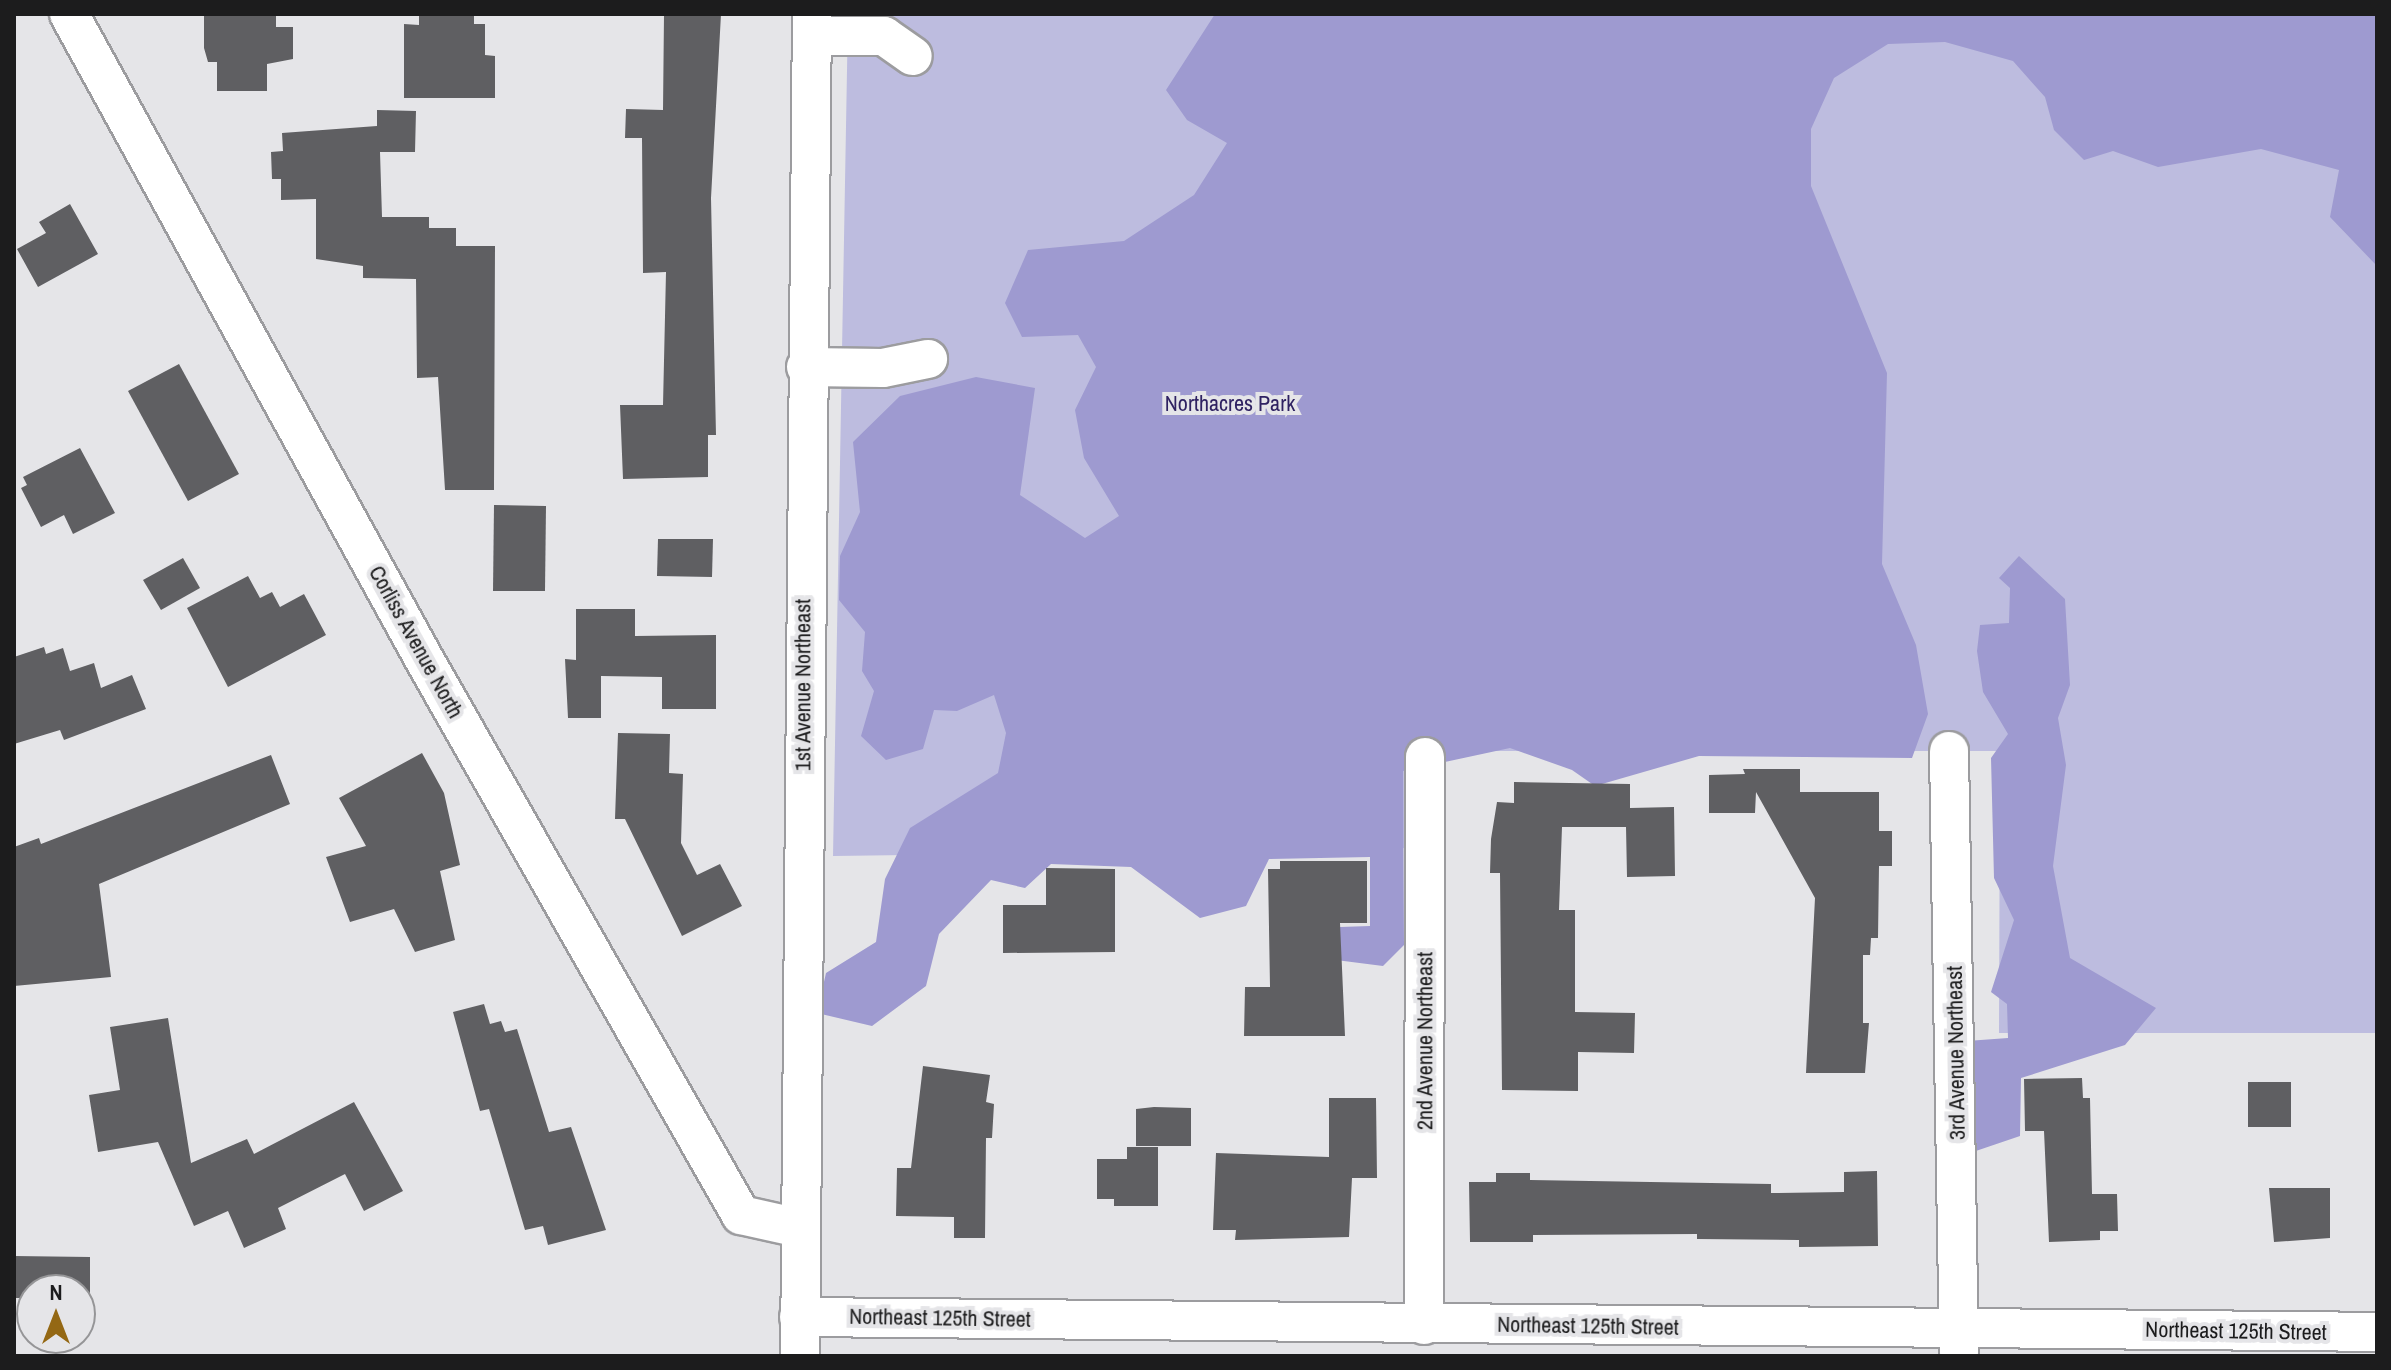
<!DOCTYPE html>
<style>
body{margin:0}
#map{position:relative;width:2391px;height:1370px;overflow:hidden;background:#e5e5e8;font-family:"Archivo Narrow",sans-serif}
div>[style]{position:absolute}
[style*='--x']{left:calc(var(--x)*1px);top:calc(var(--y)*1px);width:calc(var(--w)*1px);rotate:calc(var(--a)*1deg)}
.green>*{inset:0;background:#bdbcdf}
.forest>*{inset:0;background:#9e9ad0}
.building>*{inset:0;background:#5f5f62}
.roads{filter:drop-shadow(2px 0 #9c9c9f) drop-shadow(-2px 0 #9c9c9f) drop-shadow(0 2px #9c9c9f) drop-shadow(0 -2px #9c9c9f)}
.minor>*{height:38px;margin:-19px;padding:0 19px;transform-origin:19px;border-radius:19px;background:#fff}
span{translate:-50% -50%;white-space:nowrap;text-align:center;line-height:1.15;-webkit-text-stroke:8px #e5e5e8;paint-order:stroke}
.park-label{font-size:22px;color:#2f2262}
.street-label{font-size:22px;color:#1c1c1d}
.frame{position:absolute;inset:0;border:16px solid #1c1c1d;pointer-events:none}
.north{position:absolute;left:16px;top:1274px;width:80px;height:80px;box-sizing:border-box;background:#e5e5e8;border:2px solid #959597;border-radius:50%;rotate:0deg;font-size:22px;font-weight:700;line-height:32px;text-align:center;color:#1c1c1d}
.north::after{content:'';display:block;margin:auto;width:28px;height:36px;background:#946814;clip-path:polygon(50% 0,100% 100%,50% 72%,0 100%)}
</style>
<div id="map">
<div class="green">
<i style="clip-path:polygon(848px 14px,2377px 14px,2377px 1033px,1999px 1033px,2000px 751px,1408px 751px,1409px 848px,833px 856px)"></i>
</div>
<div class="forest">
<i style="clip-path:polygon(1215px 14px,2377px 14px,2377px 266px,2330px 217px,2339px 170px,2261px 149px,2158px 167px,2113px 151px,2084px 160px,2054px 130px,2045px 97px,2013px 61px,1945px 42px,1888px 44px,1834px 78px,1811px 129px,1811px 186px,1887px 373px,1882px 564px,1916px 645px,1928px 714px,1912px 758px,1699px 756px,1595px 786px,1572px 770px,1510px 748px,1403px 771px,1404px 945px,1383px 966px,1336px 960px,1340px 927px,1370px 926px,1370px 857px,1269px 859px,1246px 906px,1200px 918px,1131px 867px,1051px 864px,1025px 888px,991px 880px,939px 934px,926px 986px,872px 1026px,817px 1013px,826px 973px,876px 942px,885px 879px,910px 828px,998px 773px,1006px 733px,994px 695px,957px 711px,934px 710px,923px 749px,886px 760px,861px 736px,874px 691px,862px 671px,865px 632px,839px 600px,840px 556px,860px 512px,853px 442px,900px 396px,976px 377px,1035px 388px,1020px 495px,1085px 538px,1119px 516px,1084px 458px,1075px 410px,1096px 367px,1078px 335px,1022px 337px,1005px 303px,1028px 250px,1124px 241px,1194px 195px,1227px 143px,1187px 120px,1166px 90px)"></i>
<i style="clip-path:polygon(2019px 556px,2065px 599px,2070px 685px,2058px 718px,2066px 765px,2053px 866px,2070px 958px,2156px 1008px,2125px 1045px,2021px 1078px,2020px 1136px,1967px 1154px,1967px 1041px,2008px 1038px,2007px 1004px,1991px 992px,2014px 920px,1994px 878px,1991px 758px,2008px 734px,1983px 692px,1977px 651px,1980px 625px,2009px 623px,2010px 588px,1999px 578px)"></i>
</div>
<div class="building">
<i style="clip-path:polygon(204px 14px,276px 14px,276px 27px,293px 27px,293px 59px,267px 64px,267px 91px,217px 91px,217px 62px,208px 62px,204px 48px)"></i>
<i style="clip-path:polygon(419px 14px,474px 14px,474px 24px,485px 24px,485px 55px,495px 56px,495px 98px,404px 98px,404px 24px,419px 25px)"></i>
<i style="clip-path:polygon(664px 14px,721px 14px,711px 198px,716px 435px,708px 435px,708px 477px,623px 479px,620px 405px,663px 405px,666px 272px,643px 273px,642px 138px,625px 138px,626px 109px,663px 110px)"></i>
<i style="clip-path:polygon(377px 110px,416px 111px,415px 152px,380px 152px,382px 217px,429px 217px,429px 228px,456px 228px,456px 246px,495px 246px,494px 490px,445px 490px,438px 377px,417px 378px,416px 279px,363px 278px,363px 266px,316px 259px,316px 199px,281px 200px,281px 179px,272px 179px,271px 152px,283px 151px,282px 133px,377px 126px)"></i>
<i style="clip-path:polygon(70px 204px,98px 254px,38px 287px,17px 249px,46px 233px,39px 222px)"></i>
<i style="clip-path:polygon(179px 364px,239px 474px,188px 501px,128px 391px)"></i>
<i style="clip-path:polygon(80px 448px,115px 513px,73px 534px,64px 515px,41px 527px,21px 488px,27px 485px,23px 477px)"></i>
<i style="clip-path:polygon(494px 505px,546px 506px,545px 591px,493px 591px)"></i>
<i style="clip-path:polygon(658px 539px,713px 539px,712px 577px,657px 576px)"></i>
<i style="clip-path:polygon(183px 558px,200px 588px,161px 610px,143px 580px)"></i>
<i style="clip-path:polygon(248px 576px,260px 598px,272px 592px,280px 607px,304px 594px,326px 635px,228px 687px,187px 608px)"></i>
<i style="clip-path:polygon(576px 609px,635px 609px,635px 636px,716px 635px,716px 709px,662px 709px,662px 677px,601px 676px,601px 718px,568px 718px,565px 659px,576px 660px)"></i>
<i style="clip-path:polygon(44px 647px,46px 654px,63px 648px,70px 671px,94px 663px,101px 688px,132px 675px,146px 709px,64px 740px,60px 730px,14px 744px,14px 657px)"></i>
<i style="clip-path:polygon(618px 733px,670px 734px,669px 773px,683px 774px,681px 843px,697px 875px,720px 864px,742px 906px,682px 936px,625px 819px,615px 819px)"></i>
<i style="clip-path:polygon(422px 753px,444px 793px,460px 865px,440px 871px,455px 940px,415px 952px,394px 909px,350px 922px,326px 857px,366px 846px,339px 798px)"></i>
<i style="clip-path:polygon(271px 755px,290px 804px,99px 884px,111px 977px,14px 986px,14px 847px,39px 838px,41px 844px)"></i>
<i style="clip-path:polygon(1743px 769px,1800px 769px,1800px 792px,1879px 792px,1879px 831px,1892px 831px,1892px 866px,1879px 866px,1878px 938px,1871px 938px,1870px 955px,1863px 955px,1863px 1023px,1869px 1023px,1865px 1073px,1806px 1073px,1815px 898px,1756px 792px,1755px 813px,1709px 813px,1709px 775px,1745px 774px)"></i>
<i style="clip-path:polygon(1514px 782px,1630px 784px,1630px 808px,1674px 807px,1675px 876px,1627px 877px,1626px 827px,1562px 827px,1559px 910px,1575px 910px,1575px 1012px,1635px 1013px,1634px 1053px,1578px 1052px,1578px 1091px,1502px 1090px,1500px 873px,1490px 873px,1491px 839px,1497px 802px,1514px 803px)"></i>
<i style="clip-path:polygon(1280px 861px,1367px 861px,1367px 923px,1340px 923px,1345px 1036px,1244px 1036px,1245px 987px,1270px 987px,1268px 869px,1280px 869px)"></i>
<i style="clip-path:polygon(1046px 868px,1115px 869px,1115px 952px,1003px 953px,1003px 905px,1046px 905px)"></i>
<i style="clip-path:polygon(484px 1004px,490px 1024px,501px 1021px,505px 1032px,517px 1029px,549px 1132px,571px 1127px,606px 1230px,548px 1245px,543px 1226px,525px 1230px,489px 1109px,480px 1111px,453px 1012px)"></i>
<i style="clip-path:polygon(168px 1018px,191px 1163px,247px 1139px,254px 1154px,354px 1102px,403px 1191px,364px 1211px,345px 1174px,278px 1208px,286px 1229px,244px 1248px,228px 1211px,194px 1226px,158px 1142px,98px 1152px,89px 1095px,120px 1090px,110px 1027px)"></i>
<i style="clip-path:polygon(923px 1066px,990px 1075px,986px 1102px,994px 1104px,992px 1138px,986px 1138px,985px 1238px,954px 1238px,954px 1217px,896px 1216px,897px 1168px,911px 1168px)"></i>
<i style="clip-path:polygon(2082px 1078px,2083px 1098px,2090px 1098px,2092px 1194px,2117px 1194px,2118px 1231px,2100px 1231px,2100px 1240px,2049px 1242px,2044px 1131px,2025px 1131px,2024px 1079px)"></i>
<i style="clip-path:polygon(2248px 1082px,2291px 1082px,2291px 1127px,2248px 1127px)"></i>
<i style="clip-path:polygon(1329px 1098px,1376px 1098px,1377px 1178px,1352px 1178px,1349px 1237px,1235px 1240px,1236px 1230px,1213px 1230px,1216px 1153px,1329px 1157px)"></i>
<i style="clip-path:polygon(1154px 1107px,1191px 1108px,1191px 1146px,1136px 1146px,1136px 1109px)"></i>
<i style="clip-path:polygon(1127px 1147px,1158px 1147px,1158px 1206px,1114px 1206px,1114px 1199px,1097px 1199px,1097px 1159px,1127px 1159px)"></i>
<i style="clip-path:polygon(1877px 1171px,1878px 1246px,1799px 1247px,1799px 1240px,1697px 1239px,1697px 1234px,1533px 1235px,1533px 1242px,1470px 1242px,1469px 1182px,1496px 1182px,1496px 1173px,1530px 1173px,1530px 1180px,1771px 1184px,1771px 1193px,1844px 1192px,1844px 1172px)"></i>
<i style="clip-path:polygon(2269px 1188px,2330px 1188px,2330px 1238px,2274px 1242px)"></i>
<i style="clip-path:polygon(14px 1256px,90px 1257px,90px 1298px,80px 1298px,80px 1290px,32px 1290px,32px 1298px,14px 1298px)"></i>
</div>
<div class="roads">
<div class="minor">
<i style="--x:69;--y:14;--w:736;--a:61.17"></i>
<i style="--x:424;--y:659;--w:640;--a:60.31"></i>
<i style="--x:741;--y:1215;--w:59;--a:12.6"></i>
<i style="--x:812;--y:36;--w:72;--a:0"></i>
<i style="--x:884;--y:36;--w:35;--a:35"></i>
<i style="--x:806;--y:367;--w:77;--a:0.7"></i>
<i style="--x:883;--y:368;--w:46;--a:-11.3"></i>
<i style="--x:1949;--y:751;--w:602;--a:89.05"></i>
<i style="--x:799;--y:1317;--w:1578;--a:0.54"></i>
<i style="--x:1424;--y:1325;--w:568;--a:-89.9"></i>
<i style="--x:800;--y:1356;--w:1342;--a:-89.49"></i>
</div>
</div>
<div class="park-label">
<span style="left:1230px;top:404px">Northacres Park</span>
</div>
<div class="street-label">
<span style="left:416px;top:642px;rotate:61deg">Corliss Avenue North</span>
<span style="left:803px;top:685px;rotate:-90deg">1st Avenue Northeast</span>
<span style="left:1425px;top:1041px;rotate:-90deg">2nd Avenue Northeast</span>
<span style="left:1956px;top:1053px;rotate:-91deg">3rd Avenue Northeast</span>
<span style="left:940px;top:1318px;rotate:1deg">Northeast 125th Street</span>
<span style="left:1588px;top:1326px;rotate:1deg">Northeast 125th Street</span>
<span style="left:2236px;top:1331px;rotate:1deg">Northeast 125th Street</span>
</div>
<div class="frame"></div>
<div class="north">N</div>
</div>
